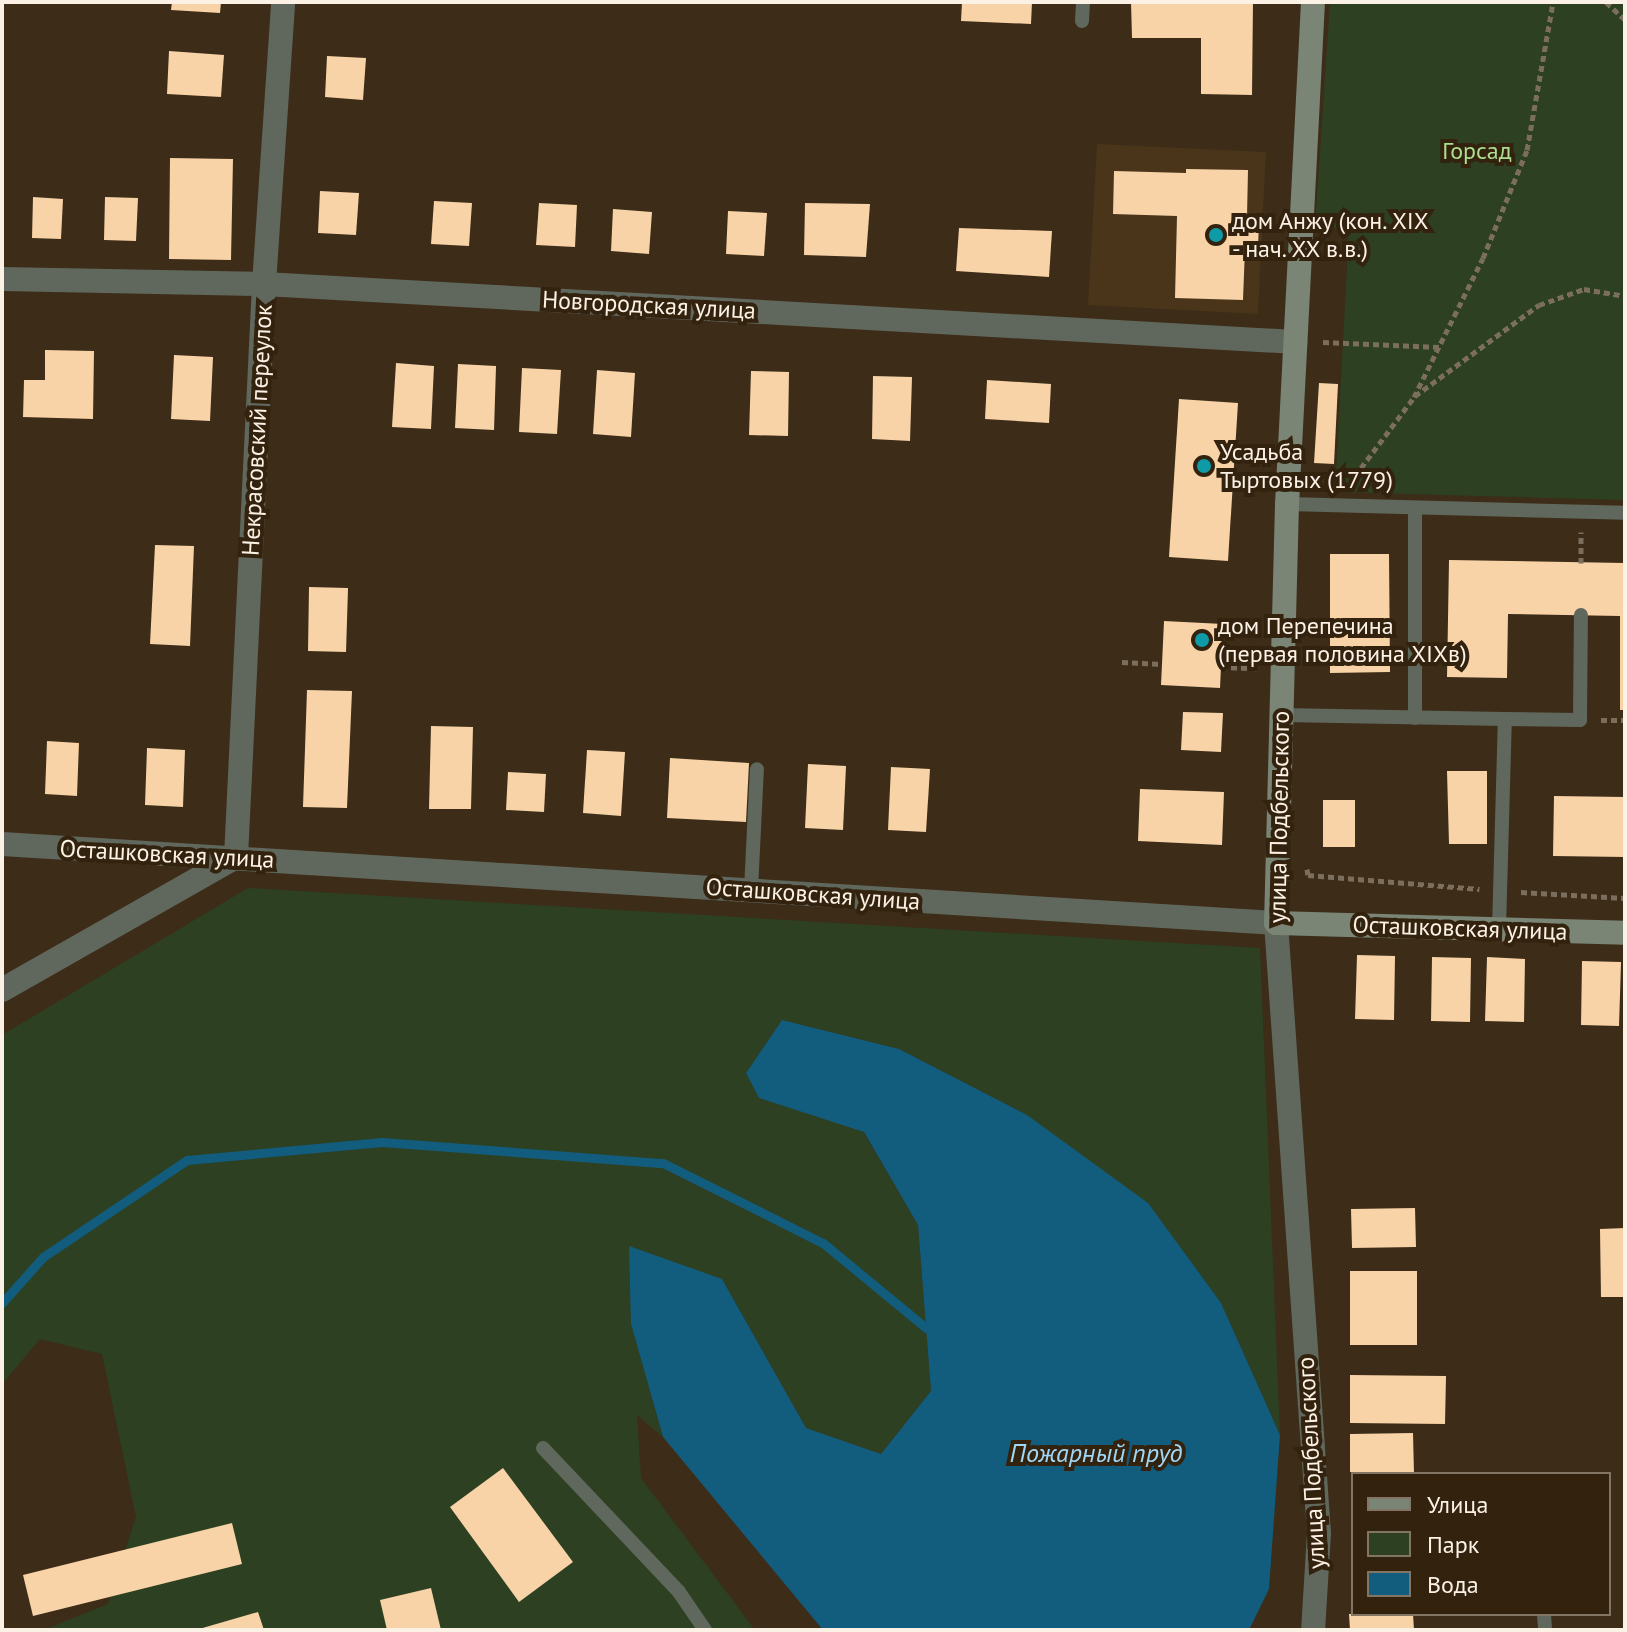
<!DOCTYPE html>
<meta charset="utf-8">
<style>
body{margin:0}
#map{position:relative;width:1627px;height:1632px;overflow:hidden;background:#3c2c18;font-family:"PT Sans",sans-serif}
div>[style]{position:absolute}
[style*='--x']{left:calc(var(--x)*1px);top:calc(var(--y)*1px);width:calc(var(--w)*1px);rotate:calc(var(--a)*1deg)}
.built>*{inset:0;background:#4a351a}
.green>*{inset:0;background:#2d4022}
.water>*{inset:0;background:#125c7e}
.stream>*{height:9px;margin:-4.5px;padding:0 4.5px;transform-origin:4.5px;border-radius:4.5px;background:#125c7e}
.building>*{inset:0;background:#f8d3a8}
.path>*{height:5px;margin-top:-2.5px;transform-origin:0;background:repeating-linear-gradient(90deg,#7c6e5c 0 6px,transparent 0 10px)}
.lane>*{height:14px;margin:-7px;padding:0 7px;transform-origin:7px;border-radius:7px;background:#60675c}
.street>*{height:24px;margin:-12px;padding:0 12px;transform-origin:12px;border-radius:12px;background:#60675c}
.secondary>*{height:24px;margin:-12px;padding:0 12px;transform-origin:12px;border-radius:12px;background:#7a8575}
.dots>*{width:22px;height:22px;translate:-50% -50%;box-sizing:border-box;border:4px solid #32220e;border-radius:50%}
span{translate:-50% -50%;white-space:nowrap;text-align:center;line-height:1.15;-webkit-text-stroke:8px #32220e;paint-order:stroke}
.park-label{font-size:24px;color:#acdf90}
.poi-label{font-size:24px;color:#fcf1e5}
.left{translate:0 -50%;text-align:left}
.street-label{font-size:24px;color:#fcf1e5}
.water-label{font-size:26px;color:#a1d7f6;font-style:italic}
.frame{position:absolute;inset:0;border:4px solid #fcf1e5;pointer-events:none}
.legend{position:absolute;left:1351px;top:1472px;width:260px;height:144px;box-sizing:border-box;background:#32220e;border:2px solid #837564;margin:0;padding:10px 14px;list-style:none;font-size:24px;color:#fcf1e5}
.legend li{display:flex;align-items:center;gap:16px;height:40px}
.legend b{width:40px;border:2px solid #837564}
</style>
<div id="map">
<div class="built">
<i style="clip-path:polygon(1097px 144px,1266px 152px,1258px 314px,1088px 305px)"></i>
</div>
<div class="green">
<i style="clip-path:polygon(1330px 2px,1625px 2px,1625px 500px,1335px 492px,1349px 229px,1315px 227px)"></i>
<i style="clip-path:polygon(248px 888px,1260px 948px,1280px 1435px,1221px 1303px,1027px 1115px,899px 1049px,782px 1020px,746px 1073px,759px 1098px,863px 1131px,918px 1225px,931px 1391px,881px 1454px,806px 1428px,722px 1279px,631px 1324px,663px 1437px,637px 1415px,641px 1478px,755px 1630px,44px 1630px,108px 1604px,136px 1517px,102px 1354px,40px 1339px,2px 1384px,2px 1035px)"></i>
</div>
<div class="water">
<i style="clip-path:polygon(782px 1020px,899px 1049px,1027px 1115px,1148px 1203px,1221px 1303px,1280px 1435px,1269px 1589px,1249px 1630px,823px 1630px,663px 1437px,631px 1324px,629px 1246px,722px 1279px,806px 1428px,881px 1454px,931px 1391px,918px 1225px,864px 1132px,759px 1098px,746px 1073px)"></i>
</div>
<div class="stream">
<i style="--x:2;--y:1303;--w:62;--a:-48.3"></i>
<i style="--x:43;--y:1257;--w:174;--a:-34"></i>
<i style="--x:187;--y:1160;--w:196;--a:-5.3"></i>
<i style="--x:382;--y:1142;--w:282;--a:4.3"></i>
<i style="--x:663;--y:1163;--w:179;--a:26.6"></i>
<i style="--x:823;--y:1243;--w:134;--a:39.5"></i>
</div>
<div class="building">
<i style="clip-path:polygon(172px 2px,221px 2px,220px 13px,171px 10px)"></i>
<i style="clip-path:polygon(962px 2px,1032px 2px,1031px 24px,961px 21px)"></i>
<i style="clip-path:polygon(1131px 2px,1253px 2px,1252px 95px,1201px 94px,1201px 38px,1132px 38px)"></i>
<i style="clip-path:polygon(169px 51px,224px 55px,221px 97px,167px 94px)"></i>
<i style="clip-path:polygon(327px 56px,366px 58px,363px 100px,325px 97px)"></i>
<i style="clip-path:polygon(170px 158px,233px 159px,231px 260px,169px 259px)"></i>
<i style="clip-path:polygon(1186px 169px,1248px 170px,1247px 217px,1259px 217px,1258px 250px,1245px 249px,1243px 300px,1175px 298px,1177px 216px,1113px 214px,1114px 171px,1186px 173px)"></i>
<i style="clip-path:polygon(320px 191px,359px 193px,356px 235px,318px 233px)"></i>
<i style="clip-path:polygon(33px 197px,63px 199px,61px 239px,32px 238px)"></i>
<i style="clip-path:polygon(105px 197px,138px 198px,136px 241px,104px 240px)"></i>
<i style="clip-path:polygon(434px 201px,472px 203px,469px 246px,431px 244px)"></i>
<i style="clip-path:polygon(539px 203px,577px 205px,575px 247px,536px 245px)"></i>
<i style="clip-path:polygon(805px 203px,870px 204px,866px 257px,804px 255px)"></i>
<i style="clip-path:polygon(613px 209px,652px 212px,649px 254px,611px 251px)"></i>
<i style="clip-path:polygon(728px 211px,767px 213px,764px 256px,726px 254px)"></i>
<i style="clip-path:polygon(959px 228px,1052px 231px,1049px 277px,956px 271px)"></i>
<i style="clip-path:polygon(45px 350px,94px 351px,93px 419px,23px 417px,24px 380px,45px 380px)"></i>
<i style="clip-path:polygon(174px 355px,213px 357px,210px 421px,171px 419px)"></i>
<i style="clip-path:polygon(396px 363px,434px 366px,431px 429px,392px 427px)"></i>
<i style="clip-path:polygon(458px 364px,496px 366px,494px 430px,455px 428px)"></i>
<i style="clip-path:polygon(522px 368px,561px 370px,557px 434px,519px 432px)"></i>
<i style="clip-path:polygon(597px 370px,635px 373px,631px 437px,593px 434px)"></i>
<i style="clip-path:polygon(751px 371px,789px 372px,788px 436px,749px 435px)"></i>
<i style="clip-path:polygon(873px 376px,912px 377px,910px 441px,872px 439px)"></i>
<i style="clip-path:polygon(987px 380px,1051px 384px,1049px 423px,985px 419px)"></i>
<i style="clip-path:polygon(1319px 383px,1338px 384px,1334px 464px,1314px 463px)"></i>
<i style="clip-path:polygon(1179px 399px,1238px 403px,1228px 561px,1169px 557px)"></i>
<i style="clip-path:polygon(155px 545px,194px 546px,190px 646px,150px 644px)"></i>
<i style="clip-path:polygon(1330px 554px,1389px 554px,1390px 672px,1330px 673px)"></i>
<i style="clip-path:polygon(1449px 560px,1625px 563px,1625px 710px,1620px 710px,1620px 616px,1508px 614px,1507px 678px,1447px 677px)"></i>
<i style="clip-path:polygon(309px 587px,348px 588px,346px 652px,308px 651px)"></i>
<i style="clip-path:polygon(1164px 621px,1223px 624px,1220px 688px,1161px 685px)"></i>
<i style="clip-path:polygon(307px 690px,352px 691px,347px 808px,303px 807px)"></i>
<i style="clip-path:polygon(1183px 712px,1223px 713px,1221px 752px,1181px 750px)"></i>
<i style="clip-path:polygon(431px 726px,473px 727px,471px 809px,429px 809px)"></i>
<i style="clip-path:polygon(47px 741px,79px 743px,77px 796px,45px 794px)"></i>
<i style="clip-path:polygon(147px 748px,185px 750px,183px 807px,145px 805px)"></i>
<i style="clip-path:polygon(587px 750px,625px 752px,621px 816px,583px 813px)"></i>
<i style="clip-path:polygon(670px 758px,749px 763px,746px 822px,667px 818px)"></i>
<i style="clip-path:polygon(808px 764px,846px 766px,843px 830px,805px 828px)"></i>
<i style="clip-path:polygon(891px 767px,930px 769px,926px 832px,888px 830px)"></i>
<i style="clip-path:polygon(1447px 771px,1487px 771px,1487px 844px,1449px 844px)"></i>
<i style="clip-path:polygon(508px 772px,546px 774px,544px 812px,506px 810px)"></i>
<i style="clip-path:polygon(1140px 789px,1224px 792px,1222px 845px,1138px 841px)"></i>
<i style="clip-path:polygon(1554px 796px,1625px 797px,1625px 857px,1553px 856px)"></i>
<i style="clip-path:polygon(1323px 800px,1355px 800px,1355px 847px,1323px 847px)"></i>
<i style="clip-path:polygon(1357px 955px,1395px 956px,1394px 1020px,1355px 1019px)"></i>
<i style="clip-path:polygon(1432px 957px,1471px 958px,1470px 1022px,1431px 1021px)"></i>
<i style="clip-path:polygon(1487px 957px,1525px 959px,1524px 1022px,1485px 1021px)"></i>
<i style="clip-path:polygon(1582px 961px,1621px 962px,1619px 1026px,1581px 1025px)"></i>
<i style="clip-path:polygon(1415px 1208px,1416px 1247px,1352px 1248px,1351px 1209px)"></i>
<i style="clip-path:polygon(1625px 1228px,1625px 1297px,1601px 1297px,1600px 1229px)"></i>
<i style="clip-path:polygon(1350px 1271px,1417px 1271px,1417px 1345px,1350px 1345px)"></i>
<i style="clip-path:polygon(1350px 1375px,1446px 1376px,1445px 1424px,1350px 1423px)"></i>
<i style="clip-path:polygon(1413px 1433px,1414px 1474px,1350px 1472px,1350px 1434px)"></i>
<i style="clip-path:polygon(503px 1468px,573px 1562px,519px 1602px,450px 1507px)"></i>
<i style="clip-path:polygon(232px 1523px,242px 1564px,33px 1616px,23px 1575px)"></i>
<i style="clip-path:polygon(431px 1588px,441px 1630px,387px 1630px,380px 1600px)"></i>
<i style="clip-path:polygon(258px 1612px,264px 1630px,199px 1630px,199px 1629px)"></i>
<i style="clip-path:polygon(1349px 1614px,1413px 1614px,1414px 1630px,1350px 1630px)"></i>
</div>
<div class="path">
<i style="--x:1606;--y:2;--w:26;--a:43"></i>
<i style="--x:1323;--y:342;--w:116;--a:2.5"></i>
<i style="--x:1415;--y:396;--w:154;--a:-36.3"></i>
<i style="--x:1539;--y:305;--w:48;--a:-19.6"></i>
<i style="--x:1584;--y:289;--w:42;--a:9.7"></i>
<i style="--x:1349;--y:484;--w:109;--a:-53.2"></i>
<i style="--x:1414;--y:397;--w:155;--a:-63.6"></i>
<i style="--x:1483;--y:258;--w:117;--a:-67.8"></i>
<i style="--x:1527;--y:150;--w:150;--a:-80"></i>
<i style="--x:1581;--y:563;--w:31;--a:-90"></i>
<i style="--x:1122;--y:662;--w:40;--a:2.9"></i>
<i style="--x:1221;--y:667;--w:37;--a:2"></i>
<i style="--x:1601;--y:720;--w:24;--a:0"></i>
<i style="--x:1307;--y:869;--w:6;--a:81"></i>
<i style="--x:1308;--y:875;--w:172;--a:4.7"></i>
<i style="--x:1521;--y:892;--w:104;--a:3.3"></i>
</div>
<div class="lane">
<i style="--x:1082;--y:21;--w:19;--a:-87"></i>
<i style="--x:1287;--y:504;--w:338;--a:1.5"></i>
<i style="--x:1415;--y:508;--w:210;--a:90"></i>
<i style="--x:1281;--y:715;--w:224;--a:1"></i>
<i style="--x:751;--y:890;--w:121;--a:-87.2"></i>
<i style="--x:1499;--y:929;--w:210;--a:-88.4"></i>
<i style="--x:1505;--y:719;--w:75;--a:0.8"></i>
<i style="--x:1580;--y:720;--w:105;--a:-89.5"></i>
<i style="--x:543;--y:1448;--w:198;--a:46.6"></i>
<i style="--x:679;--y:1592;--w:46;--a:55.6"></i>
<i style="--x:1544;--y:1614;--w:16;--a:86"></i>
</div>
<div class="street">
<i style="--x:2;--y:279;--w:262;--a:1.1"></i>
<i style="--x:264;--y:284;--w:1033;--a:3.22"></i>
<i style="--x:2;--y:844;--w:1276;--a:3.55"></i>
<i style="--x:1276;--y:923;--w:612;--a:85.97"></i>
<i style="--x:1319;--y:1533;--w:97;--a:93.5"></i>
<i style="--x:2;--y:990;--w:269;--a:-29.6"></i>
<i style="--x:236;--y:857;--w:574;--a:-87.2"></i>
<i style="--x:264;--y:284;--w:283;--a:-86.1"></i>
</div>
<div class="secondary">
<i style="--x:1313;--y:2;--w:503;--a:92.96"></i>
<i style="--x:1287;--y:504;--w:419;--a:91.5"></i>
<i style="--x:1276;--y:923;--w:349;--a:1.6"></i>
</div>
<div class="dots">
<i style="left:1216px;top:235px;background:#0f9aa8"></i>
<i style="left:1204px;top:466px;background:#0f9aa8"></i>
<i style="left:1202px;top:640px;background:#0f9aa8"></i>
</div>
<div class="park-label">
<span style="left:1477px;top:151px">Горсад</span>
</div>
<div class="poi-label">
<span class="left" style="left:1232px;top:235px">дом Анжу (кон. XIX<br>- нач. XX в.в.)</span>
<span class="left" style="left:1220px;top:466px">Усадьба<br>Тыртовых (1779)</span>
<span class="left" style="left:1218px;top:640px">дом Перепечина<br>(первая половина XIXв)</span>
</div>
<div class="street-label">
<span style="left:649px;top:305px;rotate:3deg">Новгородская улица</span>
<span style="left:257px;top:430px;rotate:-87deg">Некрасовский переулок</span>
<span style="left:1279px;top:817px;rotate:-89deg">улица Подбельского</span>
<span style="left:167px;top:854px;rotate:3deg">Осташковская улица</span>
<span style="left:813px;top:894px;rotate:4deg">Осташковская улица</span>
<span style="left:1460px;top:928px;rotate:2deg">Осташковская улица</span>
<span style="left:1311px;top:1463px;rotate:-93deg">улица Подбельского</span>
</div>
<div class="water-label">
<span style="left:1096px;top:1453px">Пожарный пруд</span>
</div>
<div class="frame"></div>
<ul class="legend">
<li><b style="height:10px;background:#7a8575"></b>Улица</li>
<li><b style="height:22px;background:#2d4022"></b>Парк</li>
<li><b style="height:22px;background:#125c7e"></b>Вода</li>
</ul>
</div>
